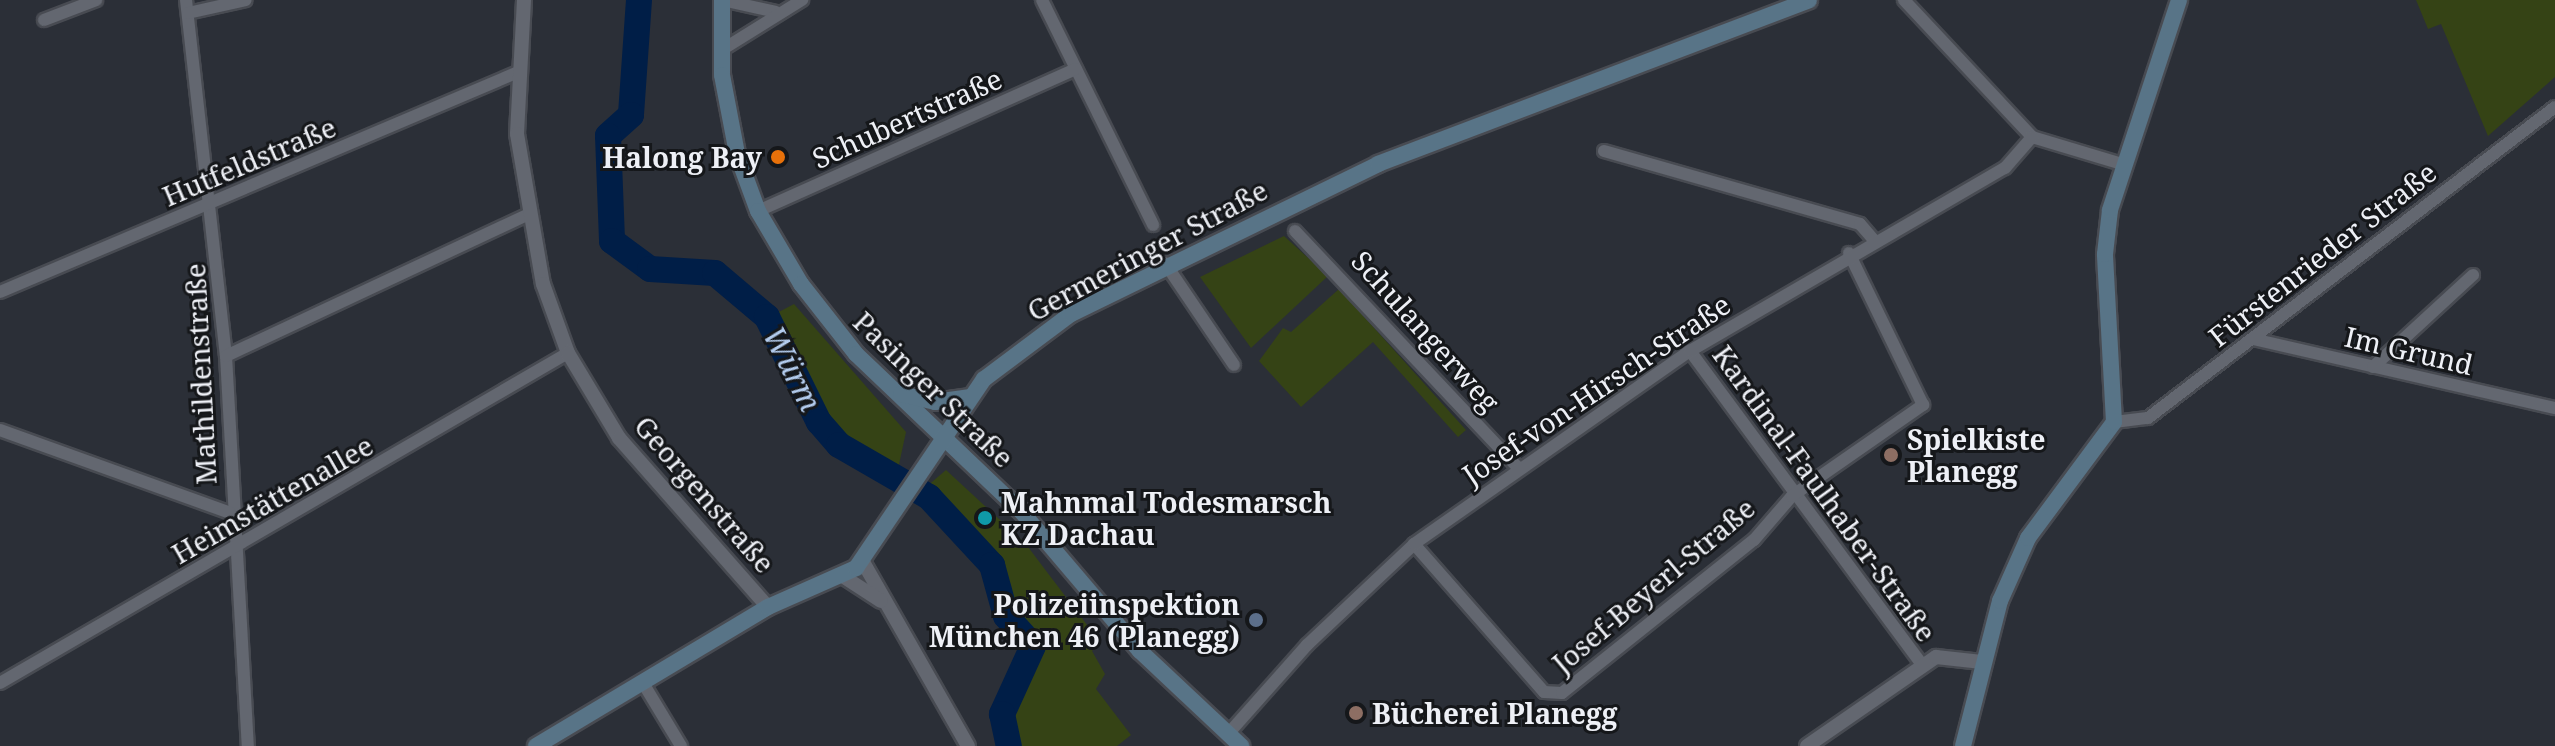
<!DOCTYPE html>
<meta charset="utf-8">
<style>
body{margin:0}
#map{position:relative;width:2555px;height:746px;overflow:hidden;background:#2b2f37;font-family:"Noto Serif",serif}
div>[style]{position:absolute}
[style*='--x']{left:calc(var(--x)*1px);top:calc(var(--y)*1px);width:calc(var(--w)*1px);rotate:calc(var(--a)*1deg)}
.green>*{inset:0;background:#354315}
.river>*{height:26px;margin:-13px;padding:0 13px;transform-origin:13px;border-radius:13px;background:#001e47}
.roads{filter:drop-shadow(2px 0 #484b52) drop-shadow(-2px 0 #484b52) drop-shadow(0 2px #484b52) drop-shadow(0 -2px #484b52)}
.minor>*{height:12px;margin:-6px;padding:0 6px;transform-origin:6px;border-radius:6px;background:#636770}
.tertiary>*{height:14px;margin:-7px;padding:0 7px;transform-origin:7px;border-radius:7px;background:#636770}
.secondary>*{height:16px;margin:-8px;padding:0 8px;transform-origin:8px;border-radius:8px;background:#587487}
.dots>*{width:22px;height:22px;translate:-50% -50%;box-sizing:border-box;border:4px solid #15171a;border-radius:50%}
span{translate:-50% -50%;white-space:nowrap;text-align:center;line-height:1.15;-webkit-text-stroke:6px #15171a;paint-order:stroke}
.street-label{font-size:28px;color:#eef0f6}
.poi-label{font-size:28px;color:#eef0f6;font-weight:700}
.right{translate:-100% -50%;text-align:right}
.left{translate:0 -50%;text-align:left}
.water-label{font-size:30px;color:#b3ccee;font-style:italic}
</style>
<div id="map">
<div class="green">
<i style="clip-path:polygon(2416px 0,2555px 0,2555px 77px,2488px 136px,2441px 24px,2428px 29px)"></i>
<i style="clip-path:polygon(1284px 236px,1328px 276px,1251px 348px,1200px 277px)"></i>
<i style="clip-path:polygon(1339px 289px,1466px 430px,1458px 437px,1373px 342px,1301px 407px,1259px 361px,1283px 328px,1291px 332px)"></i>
<i style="clip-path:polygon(794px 304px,906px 432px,898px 469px,841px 437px,825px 415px,775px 314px)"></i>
<i style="clip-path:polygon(946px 470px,1025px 543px,1100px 642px,1092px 651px,1105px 674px,1096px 689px,1131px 735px,1117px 746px,1018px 746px,1012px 701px,1036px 668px,1041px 645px,1014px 612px,1011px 585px,995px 560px,926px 487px)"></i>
</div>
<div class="river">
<i style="--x:639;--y:0;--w:115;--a:94"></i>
<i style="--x:631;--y:115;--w:31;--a:138"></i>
<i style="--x:608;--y:136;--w:105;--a:87.8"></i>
<i style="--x:612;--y:241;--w:47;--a:36.4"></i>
<i style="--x:650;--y:269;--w:65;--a:3.5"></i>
<i style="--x:715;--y:273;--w:68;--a:40.2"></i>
<i style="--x:767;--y:317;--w:117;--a:63.7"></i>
<i style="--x:819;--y:422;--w:30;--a:49"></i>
<i style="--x:839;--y:445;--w:104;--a:30"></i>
<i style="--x:929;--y:497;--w:93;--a:47.2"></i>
<i style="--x:992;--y:565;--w:53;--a:74.6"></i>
<i style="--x:1006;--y:616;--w:40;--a:48"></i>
<i style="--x:1033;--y:646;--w:75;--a:114.5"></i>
<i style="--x:1002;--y:714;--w:33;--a:78"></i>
</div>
<div class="roads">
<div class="minor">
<i style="--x:186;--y:0;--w:358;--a:83.6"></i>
<i style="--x:226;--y:356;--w:391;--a:86.8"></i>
<i style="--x:722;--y:0;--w:55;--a:12.5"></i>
<i style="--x:1042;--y:0;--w:251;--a:63.7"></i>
<i style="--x:1904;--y:0;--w:187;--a:46.9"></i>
<i style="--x:2032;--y:137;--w:94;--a:16.7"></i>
<i style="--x:188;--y:13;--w:59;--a:-12.6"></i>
<i style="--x:44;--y:20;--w:56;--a:-21"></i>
<i style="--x:720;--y:51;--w:97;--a:-31.9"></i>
<i style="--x:1604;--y:151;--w:266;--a:15.9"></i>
<i style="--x:1860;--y:224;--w:20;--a:49"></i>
<i style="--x:758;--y:211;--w:348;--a:-24.1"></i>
<i style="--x:1295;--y:231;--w:325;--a:46.7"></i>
<i style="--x:1165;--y:263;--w:123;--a:55.9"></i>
<i style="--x:0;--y:292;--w:561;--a:-23"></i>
<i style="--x:2253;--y:339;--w:310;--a:12.9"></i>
<i style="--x:1690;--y:351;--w:390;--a:53.5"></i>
<i style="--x:226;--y:356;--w:332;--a:-25.1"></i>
<i style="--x:2373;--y:367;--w:136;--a:-42.6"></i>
<i style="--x:2114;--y:422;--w:34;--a:-7"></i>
<i style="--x:2148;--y:418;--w:512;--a:-37.38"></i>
<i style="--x:0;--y:430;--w:245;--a:19.8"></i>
<i style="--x:1414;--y:544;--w:197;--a:48.7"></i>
<i style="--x:1544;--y:692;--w:18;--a:3"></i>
<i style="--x:1562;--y:693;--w:246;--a:-38.6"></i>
<i style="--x:1754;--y:540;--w:58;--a:-49.2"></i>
<i style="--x:1792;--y:496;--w:160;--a:-34.8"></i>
<i style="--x:1923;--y:405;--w:169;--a:-116"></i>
<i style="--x:0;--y:683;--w:657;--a:-30.16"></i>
<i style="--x:643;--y:683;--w:74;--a:58.9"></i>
<i style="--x:1228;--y:734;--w:119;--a:-48.4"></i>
<i style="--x:1307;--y:645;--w:147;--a:-43.3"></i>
<i style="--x:1414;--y:544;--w:337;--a:-35"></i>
<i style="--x:1690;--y:351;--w:364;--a:-30.2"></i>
<i style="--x:2005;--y:168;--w:41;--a:-48.9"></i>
</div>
<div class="tertiary">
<i style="--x:524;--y:0;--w:134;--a:93"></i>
<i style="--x:517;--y:134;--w:152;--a:80.2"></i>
<i style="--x:543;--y:284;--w:73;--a:70.1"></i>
<i style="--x:568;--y:353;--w:99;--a:59"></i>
<i style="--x:619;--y:438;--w:225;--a:48.6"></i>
<i style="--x:863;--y:562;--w:212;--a:60.3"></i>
<i style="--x:844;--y:577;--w:44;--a:33"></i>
<i style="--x:1807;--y:746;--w:157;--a:-34.6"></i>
<i style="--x:1936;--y:657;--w:46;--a:6.2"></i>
</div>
<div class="secondary">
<i style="--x:722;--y:0;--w:75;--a:90"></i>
<i style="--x:722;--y:75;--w:80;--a:79.2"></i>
<i style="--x:737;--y:154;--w:61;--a:69.8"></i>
<i style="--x:758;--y:211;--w:85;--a:59.5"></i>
<i style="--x:801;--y:284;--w:89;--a:51.8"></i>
<i style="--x:856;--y:354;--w:226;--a:43.6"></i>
<i style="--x:1020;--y:510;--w:185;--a:49.6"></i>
<i style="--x:1140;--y:651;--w:139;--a:43.2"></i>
<i style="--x:901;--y:394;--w:35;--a:13"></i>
<i style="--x:935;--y:402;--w:34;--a:-8"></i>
<i style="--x:536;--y:746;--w:270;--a:-30.9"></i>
<i style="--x:768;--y:607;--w:96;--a:-23.9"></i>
<i style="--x:856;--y:568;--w:228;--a:-55.9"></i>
<i style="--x:984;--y:379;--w:109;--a:-36.8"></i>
<i style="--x:1071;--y:314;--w:342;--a:-26"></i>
<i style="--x:1378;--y:164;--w:461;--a:-20.8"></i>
<i style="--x:1963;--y:746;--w:150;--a:-75.7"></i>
<i style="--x:2000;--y:601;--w:69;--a:-66"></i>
<i style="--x:2028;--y:538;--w:144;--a:-53.4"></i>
<i style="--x:2114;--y:422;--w:168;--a:-93.1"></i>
<i style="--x:2105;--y:254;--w:44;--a:-83.5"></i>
<i style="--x:2110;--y:210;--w:221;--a:-71.8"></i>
</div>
</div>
<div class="dots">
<i style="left:778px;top:157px;background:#e8710a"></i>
<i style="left:1891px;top:455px;background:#8d6e63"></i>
<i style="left:985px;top:518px;background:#0f9aa8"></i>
<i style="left:1256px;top:620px;background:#5c6f8a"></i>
<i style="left:1356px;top:713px;background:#8d6e63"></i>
</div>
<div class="street-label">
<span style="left:907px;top:118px;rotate:-24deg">Schubertstraße</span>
<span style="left:249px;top:161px;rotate:-23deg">Hutfeldstraße</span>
<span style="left:1147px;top:250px;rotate:-28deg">Germeringer Straße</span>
<span style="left:2322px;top:254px;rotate:-38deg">Fürstenrieder Straße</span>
<span style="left:1426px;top:331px;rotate:48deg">Schulangerweg</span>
<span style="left:2409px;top:350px;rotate:13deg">Im Grund</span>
<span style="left:200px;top:374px;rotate:-93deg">Mathildenstraße</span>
<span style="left:934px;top:389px;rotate:44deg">Pasinger Straße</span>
<span style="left:1596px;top:389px;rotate:-34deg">Josef-von-Hirsch-Straße</span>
<span style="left:1825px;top:493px;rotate:54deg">Kardinal-Faulhaber-Straße</span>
<span style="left:705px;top:494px;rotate:49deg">Georgenstraße</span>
<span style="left:272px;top:499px;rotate:-30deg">Heimstättenallee</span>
<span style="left:1653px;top:585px;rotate:-40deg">Josef-Beyerl-Straße</span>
</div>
<div class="poi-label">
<span class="right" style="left:762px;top:157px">Halong Bay</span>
<span class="left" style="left:1907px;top:455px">Spielkiste<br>Planegg</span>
<span class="left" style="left:1001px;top:518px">Mahnmal Todesmarsch<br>KZ Dachau</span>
<span class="right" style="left:1240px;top:620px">Polizeiinspektion<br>München 46 (Planegg)</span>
<span class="left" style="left:1372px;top:713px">Bücherei Planegg</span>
</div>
<div class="water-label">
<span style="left:792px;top:369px;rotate:63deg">Würm</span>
</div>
</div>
